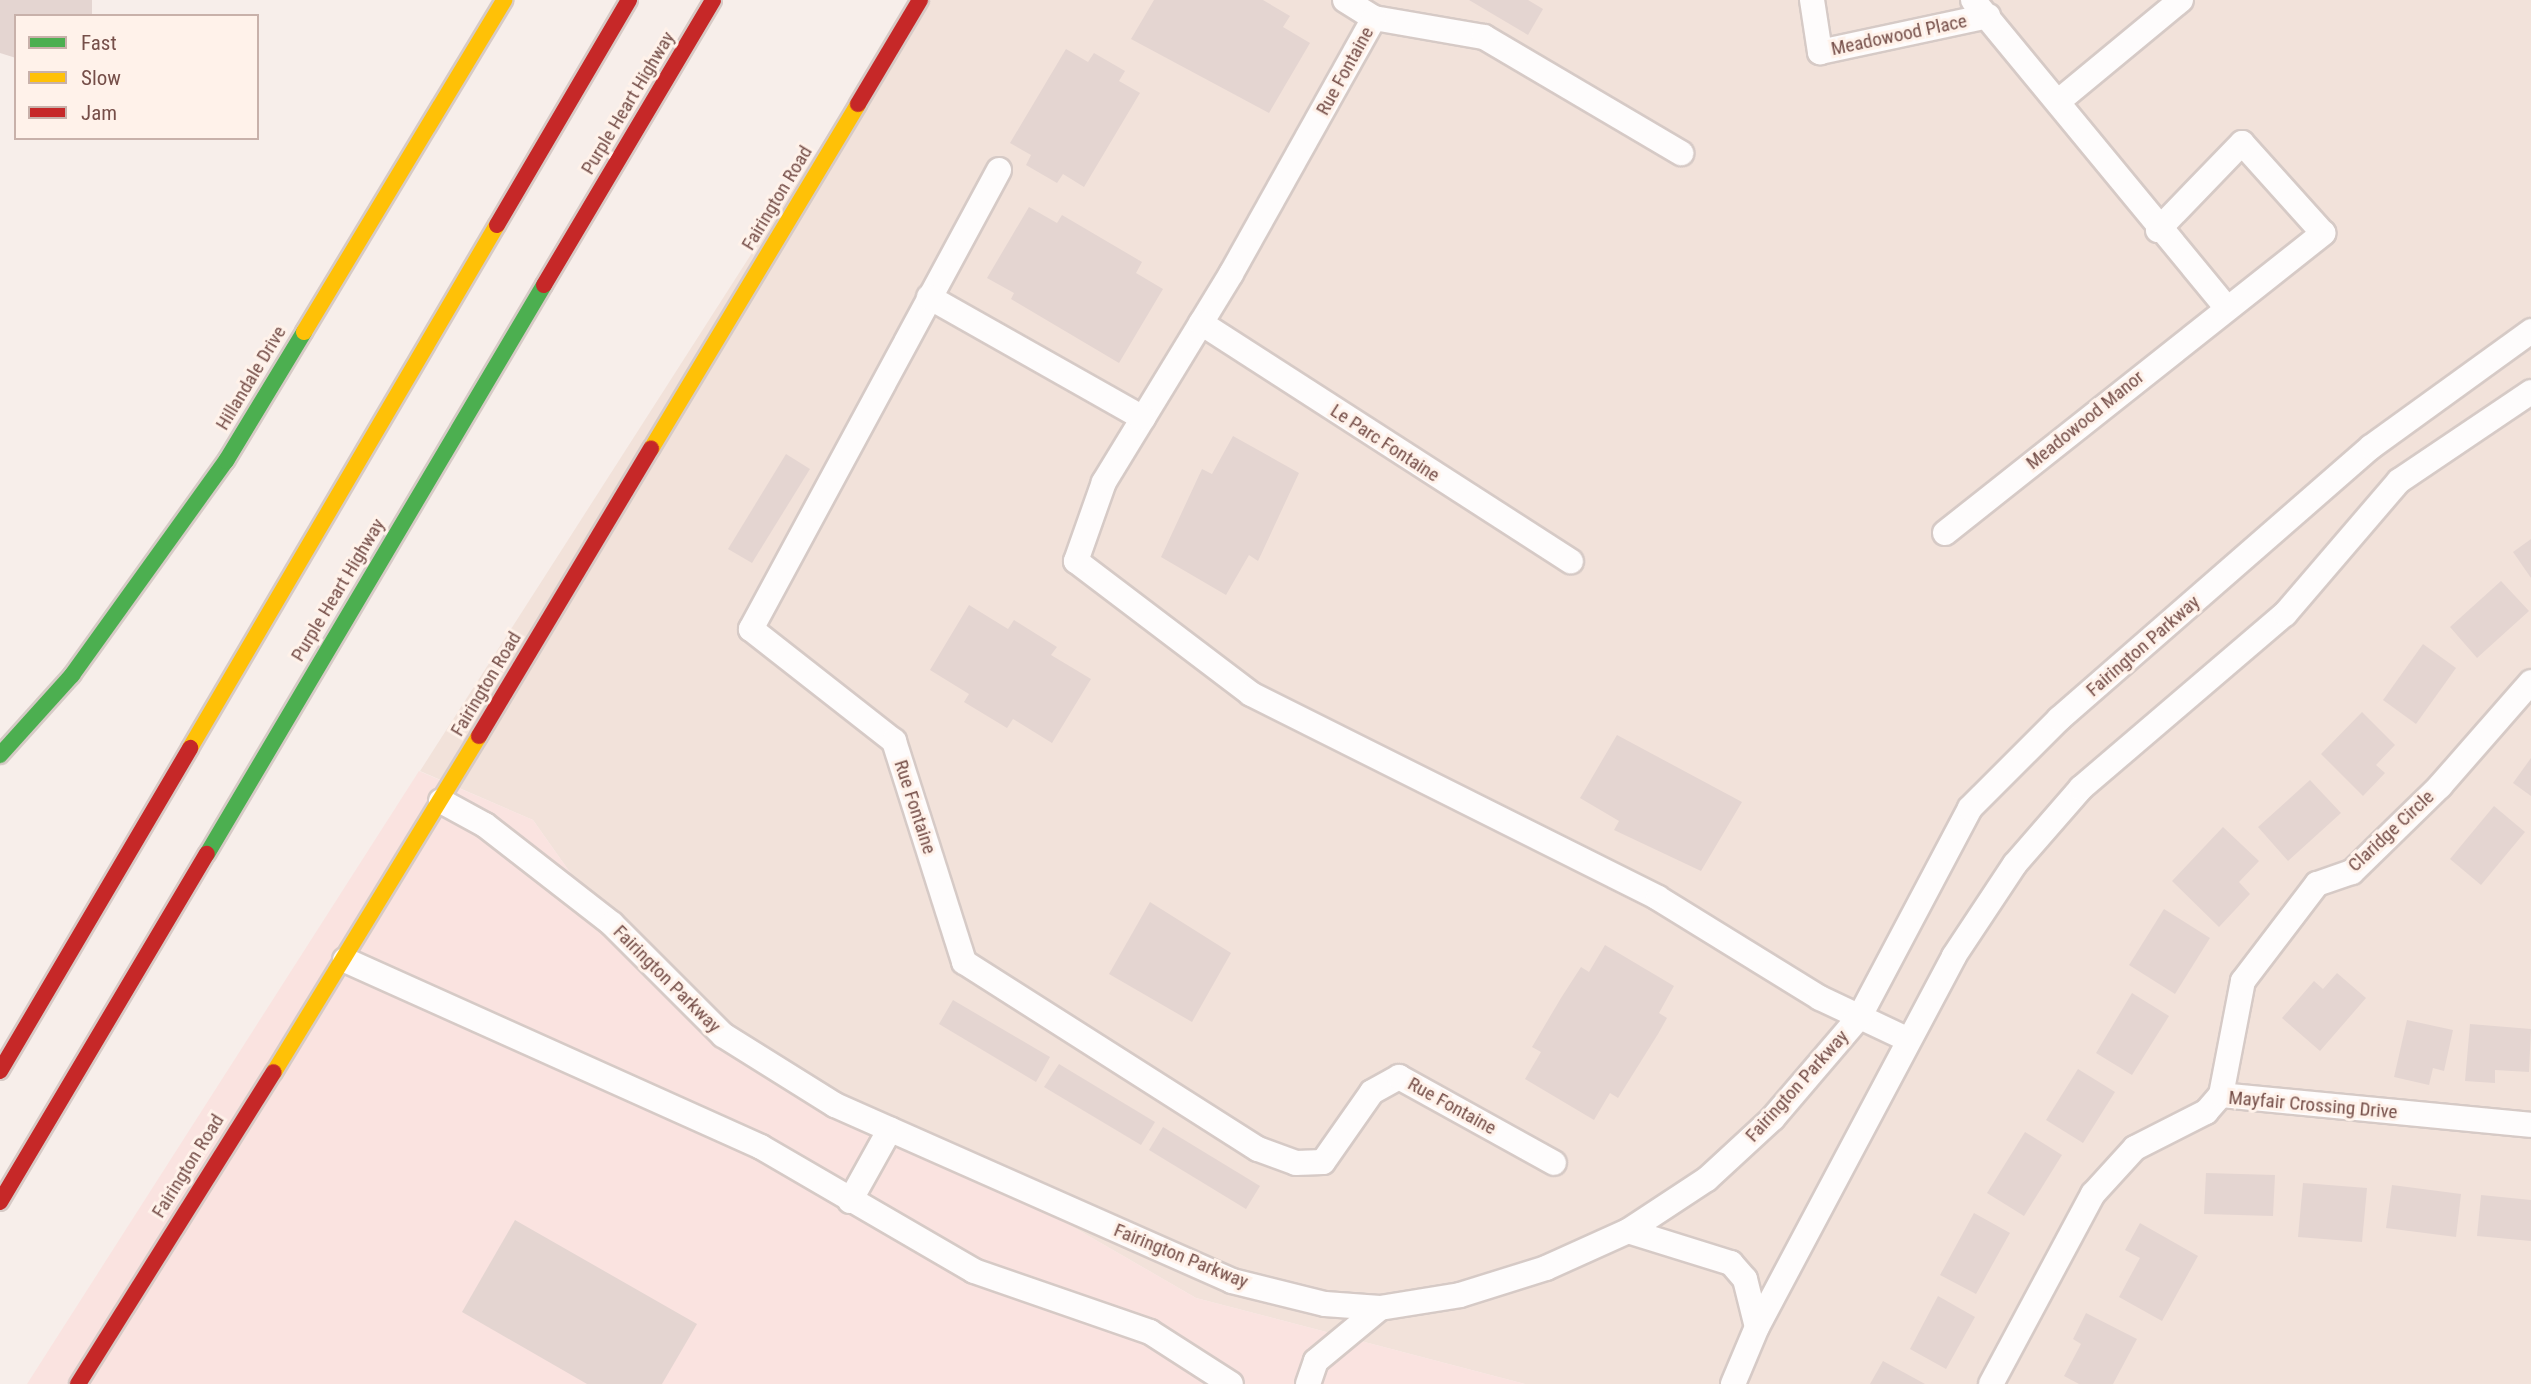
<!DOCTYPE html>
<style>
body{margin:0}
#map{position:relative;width:2531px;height:1384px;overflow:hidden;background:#f7eeea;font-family:"Roboto Condensed",sans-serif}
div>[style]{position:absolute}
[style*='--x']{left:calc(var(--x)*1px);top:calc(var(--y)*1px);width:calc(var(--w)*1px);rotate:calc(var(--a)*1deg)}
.residential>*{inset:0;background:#f2e2da}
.commercial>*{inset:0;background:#fae3e0}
.building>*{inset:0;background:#e4d5d1}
.roads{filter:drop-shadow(2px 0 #d6cac6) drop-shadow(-2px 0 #d6cac6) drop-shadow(0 2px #d6cac6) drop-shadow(0 -2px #d6cac6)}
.street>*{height:24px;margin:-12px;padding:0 12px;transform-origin:12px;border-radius:12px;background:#fefcfc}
.fast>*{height:16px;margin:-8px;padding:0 8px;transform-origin:8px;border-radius:8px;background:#4caf50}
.slow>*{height:16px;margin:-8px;padding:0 8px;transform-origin:8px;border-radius:8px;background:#ffc107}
.jam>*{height:16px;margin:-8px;padding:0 8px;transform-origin:8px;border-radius:8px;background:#c62828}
span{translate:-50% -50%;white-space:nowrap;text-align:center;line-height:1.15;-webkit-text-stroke:6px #fff2ea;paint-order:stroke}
.street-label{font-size:19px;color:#764f49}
.legend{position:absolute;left:14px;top:14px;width:245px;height:126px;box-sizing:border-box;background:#fff2ea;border:2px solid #c8b1aa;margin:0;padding:9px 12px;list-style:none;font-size:21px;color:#764f49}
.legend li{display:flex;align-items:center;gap:14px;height:35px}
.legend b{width:35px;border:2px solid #c8b1aa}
</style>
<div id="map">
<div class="residential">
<i style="clip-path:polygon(914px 0,2531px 0,2531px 1384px,1525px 1384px,1196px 1298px,646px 980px,533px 820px,420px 771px)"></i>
</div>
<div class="commercial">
<i style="clip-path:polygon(419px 771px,533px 820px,646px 980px,1196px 1298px,1525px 1384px,27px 1384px)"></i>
</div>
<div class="building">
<i style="clip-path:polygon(0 0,92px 0,92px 16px,16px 16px,16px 58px,0 53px)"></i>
<i style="clip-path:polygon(1154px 0,1263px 0,1290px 16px,1283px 27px,1310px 43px,1269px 113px,1131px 39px)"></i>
<i style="clip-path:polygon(1469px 0,1528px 0,1543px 9px,1528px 35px)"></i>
<i style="clip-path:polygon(1066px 49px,1088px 62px,1094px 53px,1125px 71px,1119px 81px,1140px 93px,1084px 187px,1063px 174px,1057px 183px,1026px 165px,1031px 155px,1010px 143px)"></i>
<i style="clip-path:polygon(1029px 207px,1057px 223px,1062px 215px,1142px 262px,1136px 273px,1163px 289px,1119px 363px,1011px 299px,1014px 293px,987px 278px)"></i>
<i style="clip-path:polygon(1233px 436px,1299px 473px,1258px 561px,1249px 555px,1226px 595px,1161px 557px,1202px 469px,1212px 474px)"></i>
<i style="clip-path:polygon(786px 454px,810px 469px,752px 563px,728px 549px)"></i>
<i style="clip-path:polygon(2531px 539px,2531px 578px,2513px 552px)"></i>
<i style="clip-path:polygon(2501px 581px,2529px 611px,2477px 658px,2450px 627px)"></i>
<i style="clip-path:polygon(969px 605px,1008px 629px,1014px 620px,1057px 647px,1051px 655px,1091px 679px,1052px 743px,1013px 719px,1007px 728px,964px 702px,969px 694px,930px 670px)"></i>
<i style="clip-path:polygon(2423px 644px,2456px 668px,2416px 724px,2383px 700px)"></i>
<i style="clip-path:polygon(2362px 712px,2395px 745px,2376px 765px,2385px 773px,2363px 796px,2321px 754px)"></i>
<i style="clip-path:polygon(1617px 735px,1742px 802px,1701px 871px,1614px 830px,1619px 821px,1580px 798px)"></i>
<i style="clip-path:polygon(2531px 758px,2531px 796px,2513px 783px)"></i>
<i style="clip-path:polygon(2310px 780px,2341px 813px,2288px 861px,2258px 827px)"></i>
<i style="clip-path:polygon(2494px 806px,2525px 832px,2481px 885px,2450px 859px)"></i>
<i style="clip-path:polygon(2223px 827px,2259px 861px,2239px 882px,2250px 894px,2219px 927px,2172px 881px)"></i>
<i style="clip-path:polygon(1150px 902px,1231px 953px,1192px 1022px,1109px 974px)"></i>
<i style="clip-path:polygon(2164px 909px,2210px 938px,2175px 994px,2129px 965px)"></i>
<i style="clip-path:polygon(1605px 945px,1674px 986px,1659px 1013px,1667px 1018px,1658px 1034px,1618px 1098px,1610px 1093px,1594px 1120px,1525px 1079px,1541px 1052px,1532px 1047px,1561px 998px,1581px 967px,1589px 972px)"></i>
<i style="clip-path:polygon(2337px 973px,2366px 998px,2320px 1051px,2282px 1018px,2314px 981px,2323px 989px)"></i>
<i style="clip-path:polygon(2132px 993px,2169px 1016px,2132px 1075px,2096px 1053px)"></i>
<i style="clip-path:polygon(953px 1000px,1050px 1057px,1036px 1082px,939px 1024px)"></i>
<i style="clip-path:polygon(2407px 1020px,2453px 1030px,2444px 1071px,2433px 1068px,2429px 1085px,2394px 1077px)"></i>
<i style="clip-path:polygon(2470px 1024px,2531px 1029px,2529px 1072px,2495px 1070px,2495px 1083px,2465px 1081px)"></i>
<i style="clip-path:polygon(1059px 1064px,1155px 1122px,1141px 1145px,1044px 1087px)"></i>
<i style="clip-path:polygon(2078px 1069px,2115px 1092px,2083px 1143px,2046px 1120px)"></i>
<i style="clip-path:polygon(1163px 1127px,1260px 1186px,1246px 1209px,1149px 1150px)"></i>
<i style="clip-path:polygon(2025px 1132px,2062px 1155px,2024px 1216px,1987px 1193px)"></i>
<i style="clip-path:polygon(2206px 1173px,2275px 1175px,2273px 1216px,2204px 1214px)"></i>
<i style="clip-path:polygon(2303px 1183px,2367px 1188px,2362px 1242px,2298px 1237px)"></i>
<i style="clip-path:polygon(2392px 1185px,2461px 1194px,2456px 1237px,2386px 1228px)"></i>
<i style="clip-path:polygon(2481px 1195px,2531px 1200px,2531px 1241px,2477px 1236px)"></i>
<i style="clip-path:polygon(1974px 1213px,2010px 1233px,1976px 1294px,1940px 1275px)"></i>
<i style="clip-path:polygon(515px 1220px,697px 1324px,662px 1384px,587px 1384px,462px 1312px)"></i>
<i style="clip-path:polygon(2140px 1223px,2198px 1256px,2162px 1321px,2119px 1297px,2140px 1258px,2125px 1250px)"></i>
<i style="clip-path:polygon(1938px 1296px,1975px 1317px,1946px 1369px,1910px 1349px)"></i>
<i style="clip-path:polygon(2086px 1313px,2137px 1339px,2113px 1384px,2079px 1384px,2064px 1376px,2081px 1344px,2073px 1339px)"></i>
<i style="clip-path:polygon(1883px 1361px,1925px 1384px,1870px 1384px)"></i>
</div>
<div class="roads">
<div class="street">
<i style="--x:1345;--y:0;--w:34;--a:32"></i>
<i style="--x:1374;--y:18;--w:112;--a:9.8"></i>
<i style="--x:1484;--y:37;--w:229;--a:30.5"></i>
<i style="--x:1812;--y:0;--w:53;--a:81.3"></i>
<i style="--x:1820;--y:52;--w:172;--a:-12.1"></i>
<i style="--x:1973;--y:0;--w:396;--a:50.5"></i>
<i style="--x:1374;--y:18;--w:293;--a:119.2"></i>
<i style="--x:1231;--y:274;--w:244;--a:121.4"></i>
<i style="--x:1104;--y:482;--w:84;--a:109.5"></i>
<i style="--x:1076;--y:561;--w:220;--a:37.2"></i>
<i style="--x:1251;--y:694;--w:455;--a:26.6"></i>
<i style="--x:1658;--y:898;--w:190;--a:31.7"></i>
<i style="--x:1820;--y:998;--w:98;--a:25.3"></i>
<i style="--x:2060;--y:100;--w:157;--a:-39.6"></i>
<i style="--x:999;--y:170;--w:522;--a:118.38"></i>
<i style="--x:751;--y:629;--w:182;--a:38.1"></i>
<i style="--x:894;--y:741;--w:232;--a:72.4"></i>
<i style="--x:964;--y:962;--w:348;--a:32.5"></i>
<i style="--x:1258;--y:1149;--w:40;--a:20.2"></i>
<i style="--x:1296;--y:1163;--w:27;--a:-2"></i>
<i style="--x:1323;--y:1162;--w:85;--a:-55"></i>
<i style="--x:1372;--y:1092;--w:31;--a:-29"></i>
<i style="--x:1399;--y:1077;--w:177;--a:29"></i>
<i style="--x:929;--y:297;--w:246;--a:29.5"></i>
<i style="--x:1201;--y:323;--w:440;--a:32.8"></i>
<i style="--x:1945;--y:533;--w:483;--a:-38.4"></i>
<i style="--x:2323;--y:233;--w:121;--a:-132"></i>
<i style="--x:2242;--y:143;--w:121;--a:134"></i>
<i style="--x:441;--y:801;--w:50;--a:28.6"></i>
<i style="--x:485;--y:825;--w:161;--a:37.9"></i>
<i style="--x:612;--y:924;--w:157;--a:45"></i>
<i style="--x:723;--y:1035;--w:132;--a:32"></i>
<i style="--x:835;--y:1105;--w:434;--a:23.9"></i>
<i style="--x:1232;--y:1281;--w:96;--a:13.9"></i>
<i style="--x:1325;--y:1304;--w:55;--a:4.2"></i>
<i style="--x:1380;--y:1308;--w:81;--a:-9.2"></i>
<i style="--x:1460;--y:1295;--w:90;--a:-17.4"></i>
<i style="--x:1546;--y:1268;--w:90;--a:-24.3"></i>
<i style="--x:1628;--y:1231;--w:95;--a:-33.4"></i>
<i style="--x:1707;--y:1179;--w:90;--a:-42.7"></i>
<i style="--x:1773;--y:1118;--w:134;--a:-49.5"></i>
<i style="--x:1860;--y:1016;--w:235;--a:-62.1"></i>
<i style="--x:1970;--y:808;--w:126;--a:-45"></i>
<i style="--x:2059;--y:719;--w:414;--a:-41.1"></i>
<i style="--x:2371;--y:447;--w:198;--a:-35.9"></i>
<i style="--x:345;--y:960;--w:456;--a:24.2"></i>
<i style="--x:761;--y:1147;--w:246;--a:30.2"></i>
<i style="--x:974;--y:1271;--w:186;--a:19.1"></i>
<i style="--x:1150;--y:1332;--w:96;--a:32.7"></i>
<i style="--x:2221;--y:1095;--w:116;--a:-79.1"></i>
<i style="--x:2243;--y:981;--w:122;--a:-52.7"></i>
<i style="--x:2317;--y:884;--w:37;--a:-19"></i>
<i style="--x:2352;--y:872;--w:123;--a:-44.3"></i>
<i style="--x:2440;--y:786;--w:138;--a:-48.8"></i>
<i style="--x:850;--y:1201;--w:82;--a:-60.9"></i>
<i style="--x:1628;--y:1231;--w:108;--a:17.3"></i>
<i style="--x:1731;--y:1263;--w:21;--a:49"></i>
<i style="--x:1745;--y:1279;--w:49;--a:76"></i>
<i style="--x:1308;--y:1384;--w:24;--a:-71"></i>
<i style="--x:1316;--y:1361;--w:83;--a:-39.6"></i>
<i style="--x:1733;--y:1384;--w:62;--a:-67.2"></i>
<i style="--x:1757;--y:1327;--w:420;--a:-62"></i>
<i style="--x:1954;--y:956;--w:110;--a:-56.5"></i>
<i style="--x:2015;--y:864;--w:101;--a:-49"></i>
<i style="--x:2081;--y:788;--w:268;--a:-40.5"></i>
<i style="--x:2285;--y:614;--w:175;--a:-49.4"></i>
<i style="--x:2399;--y:481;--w:159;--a:-34"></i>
<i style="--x:1991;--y:1384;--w:216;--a:-61.8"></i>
<i style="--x:2093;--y:1194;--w:62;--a:-47.6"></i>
<i style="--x:2135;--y:1148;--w:80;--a:-26.9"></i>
<i style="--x:2206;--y:1112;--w:23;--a:-49"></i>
<i style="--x:2221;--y:1095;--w:311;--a:5.5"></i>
</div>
<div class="fast">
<i style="--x:0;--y:755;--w:108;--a:-48"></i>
<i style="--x:72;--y:675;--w:264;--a:-54.3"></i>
<i style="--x:226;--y:461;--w:151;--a:-58.8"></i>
<i style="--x:207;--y:854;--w:661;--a:-59.36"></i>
</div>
<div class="slow">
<i style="--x:304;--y:332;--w:388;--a:-58.9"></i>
<i style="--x:651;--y:449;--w:402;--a:-59"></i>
<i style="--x:190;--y:748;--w:606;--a:-59.59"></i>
<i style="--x:274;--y:1072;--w:394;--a:-58.6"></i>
</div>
<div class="jam">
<i style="--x:858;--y:104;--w:121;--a:-59.2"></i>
<i style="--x:497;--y:225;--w:261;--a:-59.6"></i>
<i style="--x:544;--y:285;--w:331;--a:-59.3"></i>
<i style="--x:479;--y:736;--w:335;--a:-59.1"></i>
<i style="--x:0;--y:1071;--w:375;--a:-59.5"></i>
<i style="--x:0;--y:1202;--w:405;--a:-59.3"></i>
<i style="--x:78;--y:1384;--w:368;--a:-57.9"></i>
</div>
</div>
<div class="street-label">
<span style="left:1899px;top:35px;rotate:-12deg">Meadowood Place</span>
<span style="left:1345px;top:71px;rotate:-61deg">Rue Fontaine</span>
<span style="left:628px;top:103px;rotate:-59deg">Purple Heart Highway</span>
<span style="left:777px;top:198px;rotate:-59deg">Fairington Road</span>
<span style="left:251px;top:378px;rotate:-59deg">Hillandale Drive</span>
<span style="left:2085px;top:420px;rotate:-39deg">Meadowood Manor</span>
<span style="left:1385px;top:443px;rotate:33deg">Le Parc Fontaine</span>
<span style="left:338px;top:590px;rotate:-59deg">Purple Heart Highway</span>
<span style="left:2143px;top:646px;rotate:-41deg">Fairington Parkway</span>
<span style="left:486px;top:684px;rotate:-59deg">Fairington Road</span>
<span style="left:915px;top:807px;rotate:72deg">Rue Fontaine</span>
<span style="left:2391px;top:831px;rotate:-43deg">Claridge Circle</span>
<span style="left:667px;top:979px;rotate:45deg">Fairington Parkway</span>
<span style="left:1797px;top:1086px;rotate:-48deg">Fairington Parkway</span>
<span style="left:2313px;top:1105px;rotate:5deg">Mayfair Crossing Drive</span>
<span style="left:1452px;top:1106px;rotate:29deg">Rue Fontaine</span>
<span style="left:188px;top:1166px;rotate:-58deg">Fairington Road</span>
<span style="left:1181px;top:1256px;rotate:22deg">Fairington Parkway</span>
</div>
<ul class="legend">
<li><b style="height:9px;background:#4caf50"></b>Fast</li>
<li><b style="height:9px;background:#ffc107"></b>Slow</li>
<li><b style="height:9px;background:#c62828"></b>Jam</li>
</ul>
</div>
